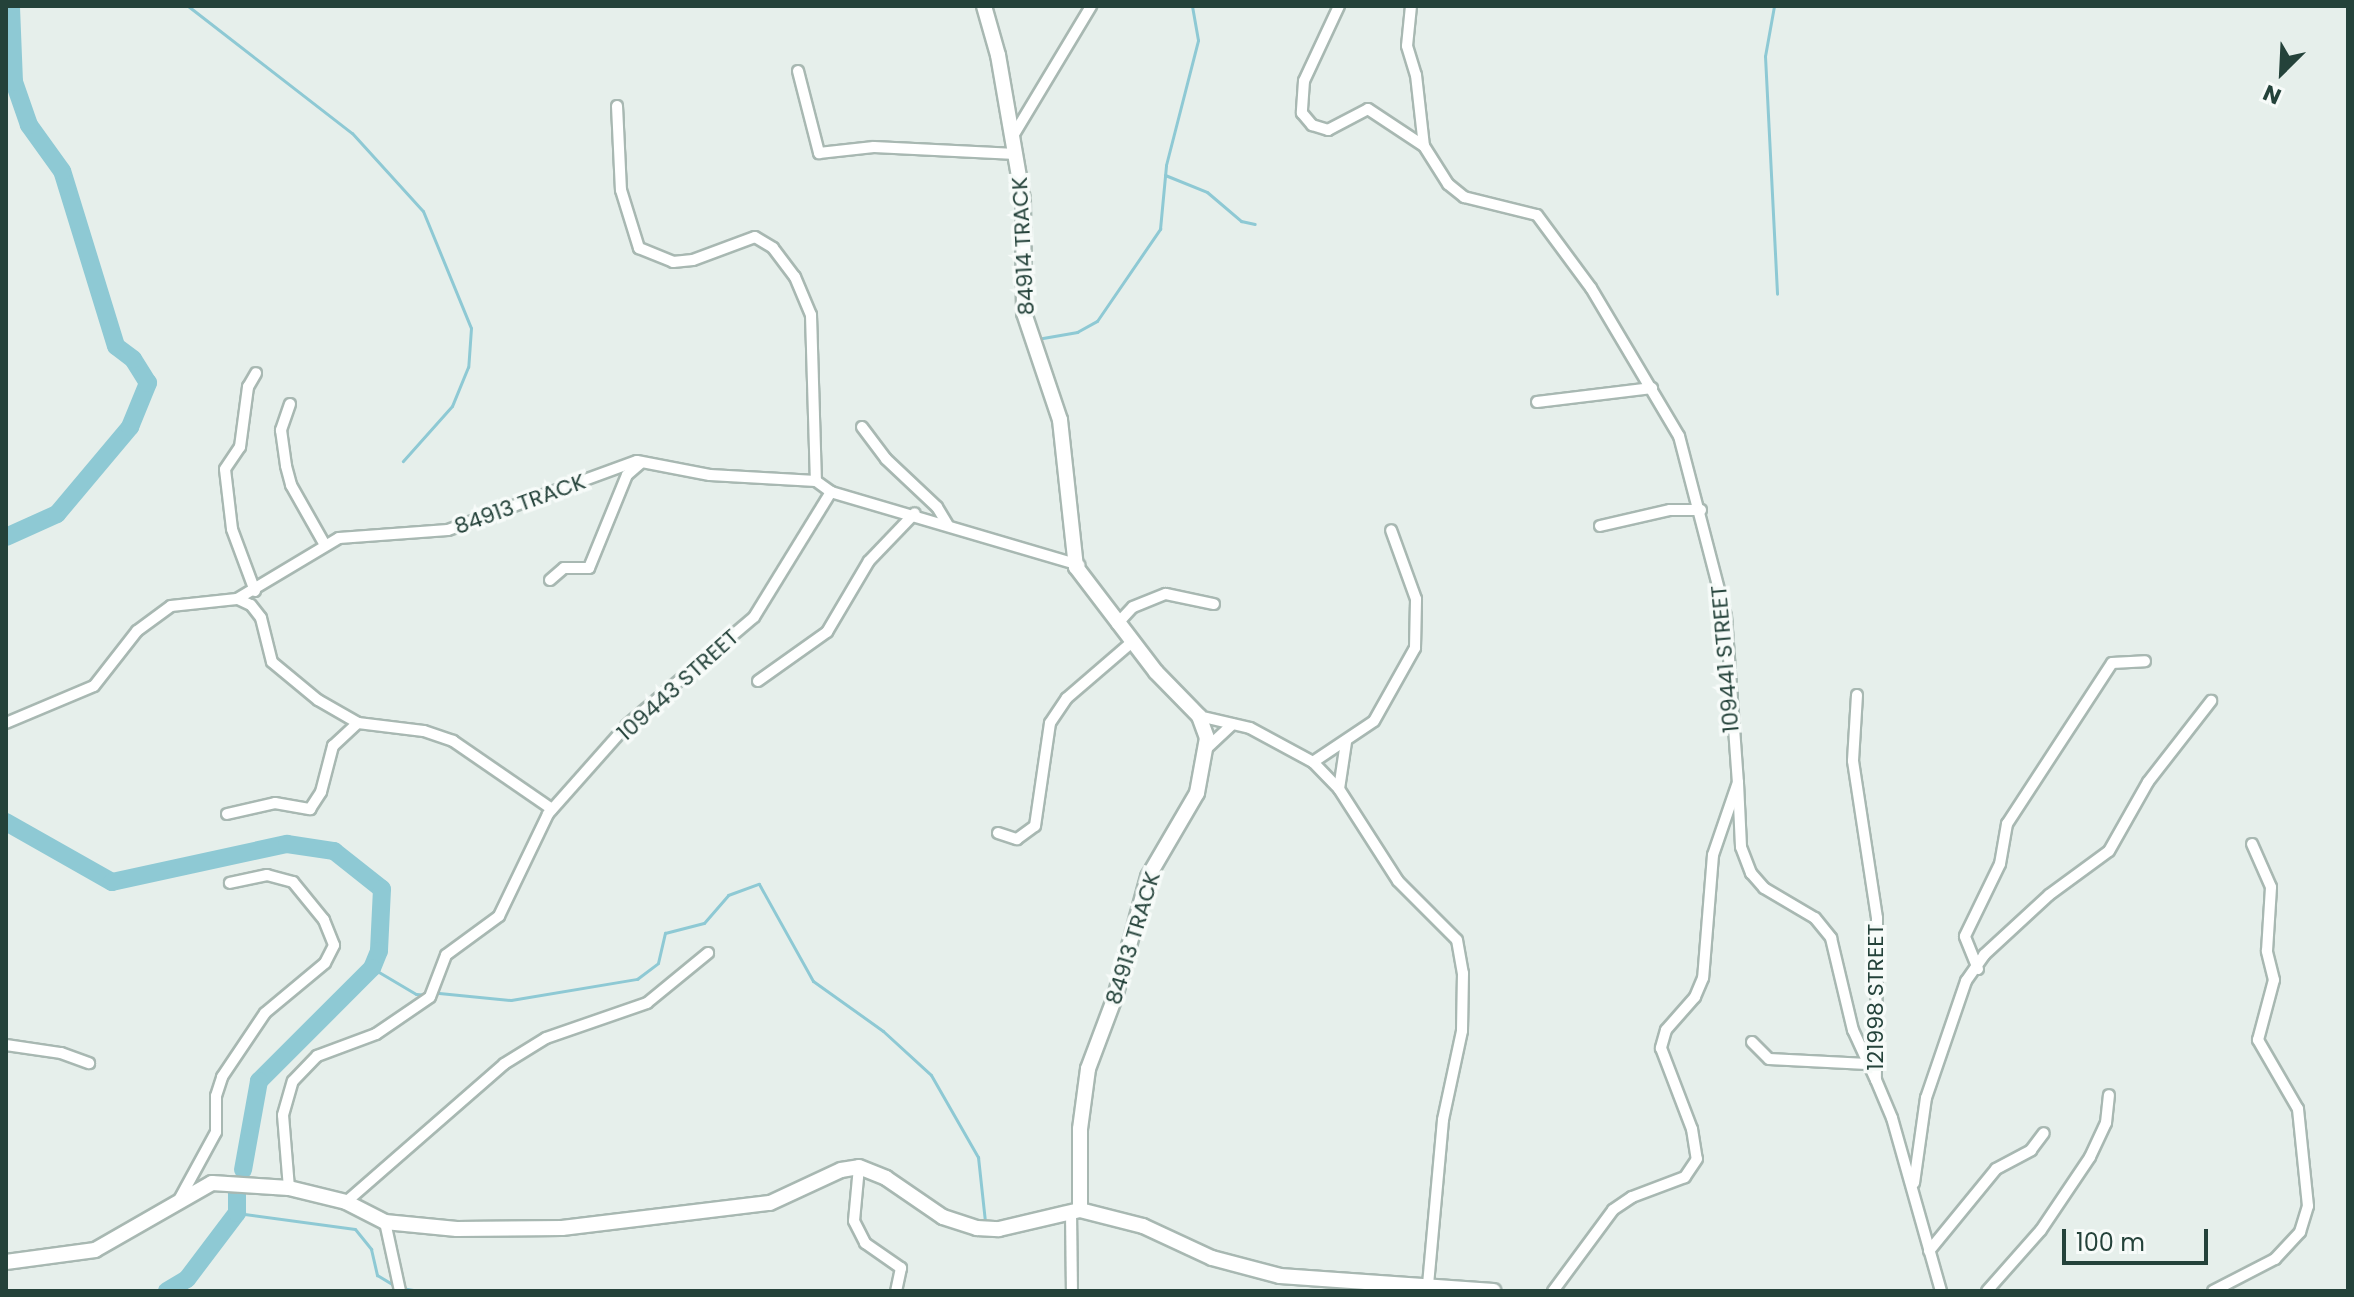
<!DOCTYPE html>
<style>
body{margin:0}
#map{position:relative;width:2354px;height:1297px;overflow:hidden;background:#e6efeb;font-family:Poppins,sans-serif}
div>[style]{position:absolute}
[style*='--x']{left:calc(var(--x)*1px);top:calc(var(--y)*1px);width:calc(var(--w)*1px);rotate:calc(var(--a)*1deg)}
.stream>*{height:3px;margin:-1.5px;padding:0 1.5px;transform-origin:1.5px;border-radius:1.5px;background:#8ec9d4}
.river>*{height:18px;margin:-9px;padding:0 9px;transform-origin:9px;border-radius:9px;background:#8ec9d4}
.roads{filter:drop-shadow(2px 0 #a8b8b2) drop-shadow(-2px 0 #a8b8b2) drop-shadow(0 2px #a8b8b2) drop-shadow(0 -2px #a8b8b2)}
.street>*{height:10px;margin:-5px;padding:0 5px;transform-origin:5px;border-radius:5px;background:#fff}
.secondary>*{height:14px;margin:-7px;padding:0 7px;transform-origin:7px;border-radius:7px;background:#fff}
span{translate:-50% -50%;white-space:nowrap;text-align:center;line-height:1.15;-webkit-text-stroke:7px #f7fbf9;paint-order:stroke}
.street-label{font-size:22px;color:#24423a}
.frame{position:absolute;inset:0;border:8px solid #24423a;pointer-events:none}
.north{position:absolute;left:2242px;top:32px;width:80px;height:80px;-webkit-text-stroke:6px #f7fbf9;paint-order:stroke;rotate:204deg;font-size:22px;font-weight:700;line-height:32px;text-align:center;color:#24423a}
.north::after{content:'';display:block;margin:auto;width:28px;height:36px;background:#24423a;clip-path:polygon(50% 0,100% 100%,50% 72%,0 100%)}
.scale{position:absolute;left:2062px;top:1229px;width:146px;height:36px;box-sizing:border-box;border:4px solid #24423a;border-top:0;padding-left:10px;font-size:24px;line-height:28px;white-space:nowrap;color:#24423a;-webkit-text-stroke:6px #f7fbf9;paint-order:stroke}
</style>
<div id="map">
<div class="stream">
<i style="--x:188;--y:6;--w:207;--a:37.8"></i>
<i style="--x:352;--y:133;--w:105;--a:47.7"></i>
<i style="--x:423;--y:211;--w:126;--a:67.7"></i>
<i style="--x:471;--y:328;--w:39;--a:94"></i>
<i style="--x:468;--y:367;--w:42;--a:112.3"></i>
<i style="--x:452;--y:406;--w:74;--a:131.7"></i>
<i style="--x:1774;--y:6;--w:51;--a:100.2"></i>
<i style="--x:1765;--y:56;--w:238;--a:87.1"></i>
<i style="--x:1165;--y:175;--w:45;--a:22"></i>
<i style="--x:1207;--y:192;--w:45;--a:40.5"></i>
<i style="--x:1241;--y:221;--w:14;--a:12"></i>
<i style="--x:1037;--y:339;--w:41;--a:-9.9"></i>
<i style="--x:1077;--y:332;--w:23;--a:-29"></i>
<i style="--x:1097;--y:321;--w:112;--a:-55.6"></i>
<i style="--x:1160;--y:229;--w:64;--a:-84.6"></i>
<i style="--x:1166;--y:165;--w:129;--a:-75.6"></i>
<i style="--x:1198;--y:40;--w:35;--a:-100"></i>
<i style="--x:372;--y:968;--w:51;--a:30.6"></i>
<i style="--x:416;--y:994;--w:12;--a:5"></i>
<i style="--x:439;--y:993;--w:72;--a:5.6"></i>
<i style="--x:511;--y:1000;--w:128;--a:-9.5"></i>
<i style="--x:637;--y:979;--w:26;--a:-37"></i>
<i style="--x:658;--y:963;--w:31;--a:-77"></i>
<i style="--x:665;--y:933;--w:40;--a:-14.4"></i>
<i style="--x:704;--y:923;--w:37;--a:-49"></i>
<i style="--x:728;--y:895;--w:33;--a:-20"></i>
<i style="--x:759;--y:884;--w:111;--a:60.9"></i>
<i style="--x:813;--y:981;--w:86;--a:35.5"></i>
<i style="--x:883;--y:1031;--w:65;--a:42.5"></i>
<i style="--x:931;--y:1075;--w:95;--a:60.2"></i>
<i style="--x:978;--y:1157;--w:64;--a:83.8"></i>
<i style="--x:237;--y:1213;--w:119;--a:7.7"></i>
<i style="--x:355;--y:1229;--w:26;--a:51"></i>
<i style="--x:371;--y:1249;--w:27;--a:77"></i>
<i style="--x:377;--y:1275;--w:23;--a:31"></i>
<i style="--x:401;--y:1288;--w:20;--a:9"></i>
</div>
<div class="river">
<i style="--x:6;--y:537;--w:56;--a:-24.3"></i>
<i style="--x:57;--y:514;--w:114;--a:-50"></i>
<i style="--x:130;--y:427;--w:48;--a:-67.8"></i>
<i style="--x:148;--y:383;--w:28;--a:-122"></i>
<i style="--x:133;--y:359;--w:21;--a:-143"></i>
<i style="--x:116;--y:346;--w:183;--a:-107.1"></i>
<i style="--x:62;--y:171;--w:57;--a:-125.7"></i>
<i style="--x:29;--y:125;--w:46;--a:-109.2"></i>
<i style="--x:14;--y:82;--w:76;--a:-92.3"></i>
<i style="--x:6;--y:822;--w:122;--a:29.5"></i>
<i style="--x:112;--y:882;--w:179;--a:-12.3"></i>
<i style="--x:287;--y:844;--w:48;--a:8.5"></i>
<i style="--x:334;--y:851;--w:61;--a:38.4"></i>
<i style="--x:382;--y:889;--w:62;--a:92.8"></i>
<i style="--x:379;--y:951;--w:18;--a:112"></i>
<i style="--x:372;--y:968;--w:160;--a:135"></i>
<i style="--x:259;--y:1081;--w:90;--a:100.2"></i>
<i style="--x:167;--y:1291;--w:23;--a:-31"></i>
<i style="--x:187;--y:1279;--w:83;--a:-52.9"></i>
<i style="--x:237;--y:1213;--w:25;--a:-90"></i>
</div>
<div class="roads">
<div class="street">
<i style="--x:1339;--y:6;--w:83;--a:115"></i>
<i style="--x:1304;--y:81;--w:32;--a:94"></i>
<i style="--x:1302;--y:113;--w:16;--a:50"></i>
<i style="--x:1312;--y:125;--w:17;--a:17"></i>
<i style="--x:1328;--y:130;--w:45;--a:-27.7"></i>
<i style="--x:1368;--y:109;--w:67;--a:33.5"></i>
<i style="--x:1411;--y:6;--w:40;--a:95.7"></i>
<i style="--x:1407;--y:46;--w:30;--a:73"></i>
<i style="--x:1416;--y:75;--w:71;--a:83.6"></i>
<i style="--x:1424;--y:146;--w:45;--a:57.7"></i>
<i style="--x:1448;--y:184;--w:21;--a:39"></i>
<i style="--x:1464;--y:197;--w:75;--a:13.9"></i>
<i style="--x:1537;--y:215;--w:91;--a:53.5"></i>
<i style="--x:1591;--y:288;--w:172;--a:59.3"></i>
<i style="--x:1679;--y:436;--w:186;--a:75.4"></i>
<i style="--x:1726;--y:616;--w:166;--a:85.9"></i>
<i style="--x:1738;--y:782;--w:77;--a:108.9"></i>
<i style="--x:1713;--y:855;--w:123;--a:94.6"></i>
<i style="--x:1703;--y:978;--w:21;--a:113"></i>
<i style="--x:1695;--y:997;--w:44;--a:131.3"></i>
<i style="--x:1666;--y:1030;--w:19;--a:106"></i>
<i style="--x:1661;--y:1048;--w:87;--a:69.1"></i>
<i style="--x:1692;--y:1129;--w:30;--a:81"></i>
<i style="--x:1697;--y:1159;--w:22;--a:124"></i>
<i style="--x:1685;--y:1177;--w:57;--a:159.3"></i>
<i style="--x:1632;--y:1197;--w:23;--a:146"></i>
<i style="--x:1613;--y:1210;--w:101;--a:126.5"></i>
<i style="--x:798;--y:71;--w:85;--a:75.6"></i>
<i style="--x:819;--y:153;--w:55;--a:-6.2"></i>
<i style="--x:874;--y:147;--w:142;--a:2.8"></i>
<i style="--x:617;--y:106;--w:84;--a:87.3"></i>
<i style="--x:621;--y:190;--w:61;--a:72.8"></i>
<i style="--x:639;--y:248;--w:37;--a:22"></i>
<i style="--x:673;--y:262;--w:20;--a:-6"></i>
<i style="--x:693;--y:260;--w:66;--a:-20.4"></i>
<i style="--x:755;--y:237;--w:21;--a:31"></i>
<i style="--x:773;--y:248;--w:36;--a:53"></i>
<i style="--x:795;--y:277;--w:41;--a:67.2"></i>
<i style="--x:811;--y:315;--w:166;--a:88.3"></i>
<i style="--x:1013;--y:136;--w:152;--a:-59"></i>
<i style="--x:1537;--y:402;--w:116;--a:-6.9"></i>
<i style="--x:290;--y:404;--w:28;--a:109"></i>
<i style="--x:281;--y:430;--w:36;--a:82"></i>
<i style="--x:286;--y:466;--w:20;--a:75"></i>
<i style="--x:291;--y:485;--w:69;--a:60.5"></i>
<i style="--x:862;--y:427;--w:40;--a:53"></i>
<i style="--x:886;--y:459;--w:70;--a:43.3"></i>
<i style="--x:937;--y:507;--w:21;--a:59"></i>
<i style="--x:1600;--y:526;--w:72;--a:-12.9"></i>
<i style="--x:1670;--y:510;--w:31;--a:0"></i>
<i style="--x:550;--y:580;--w:18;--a:-41"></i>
<i style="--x:564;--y:568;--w:25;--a:0"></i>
<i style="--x:589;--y:568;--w:100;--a:-67.8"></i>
<i style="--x:627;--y:475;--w:18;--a:-41"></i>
<i style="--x:255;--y:591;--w:66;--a:-110.4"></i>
<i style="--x:232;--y:529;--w:60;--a:-96.7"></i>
<i style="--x:225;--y:469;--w:27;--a:-56"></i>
<i style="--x:240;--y:447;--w:61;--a:-82.4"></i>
<i style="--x:248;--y:387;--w:16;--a:-60"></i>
<i style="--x:238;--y:599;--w:14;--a:25"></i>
<i style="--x:251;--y:605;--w:16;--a:52"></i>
<i style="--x:261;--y:618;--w:45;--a:76"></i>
<i style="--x:272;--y:662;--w:60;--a:39.6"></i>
<i style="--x:318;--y:700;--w:46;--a:29.9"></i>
<i style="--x:358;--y:723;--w:66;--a:6.9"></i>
<i style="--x:424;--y:731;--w:31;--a:19"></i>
<i style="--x:453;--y:741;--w:120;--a:34.5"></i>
<i style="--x:1117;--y:624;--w:23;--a:-47"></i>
<i style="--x:1133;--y:607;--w:35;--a:-22"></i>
<i style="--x:1166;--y:594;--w:49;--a:11.8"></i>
<i style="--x:758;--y:681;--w:85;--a:-35.4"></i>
<i style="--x:827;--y:632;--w:82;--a:-59.4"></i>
<i style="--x:869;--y:561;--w:66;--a:-46.2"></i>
<i style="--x:1857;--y:695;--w:66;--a:93.5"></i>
<i style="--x:1853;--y:761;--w:159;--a:81.3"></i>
<i style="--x:1877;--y:918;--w:162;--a:90.4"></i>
<i style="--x:1876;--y:1080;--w:41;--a:67.2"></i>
<i style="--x:1892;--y:1118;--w:180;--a:74.2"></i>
<i style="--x:1199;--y:716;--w:52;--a:13.2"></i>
<i style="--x:1250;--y:728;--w:72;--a:28.4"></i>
<i style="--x:1313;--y:762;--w:37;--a:46"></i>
<i style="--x:1339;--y:789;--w:109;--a:57.3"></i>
<i style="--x:1398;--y:881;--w:83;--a:45"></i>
<i style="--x:1457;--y:940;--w:34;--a:80"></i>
<i style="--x:1463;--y:973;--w:58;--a:91"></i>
<i style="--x:1462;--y:1031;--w:91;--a:102.1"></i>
<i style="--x:1443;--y:1120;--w:167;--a:95.2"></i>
<i style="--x:6;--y:723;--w:95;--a:-22.8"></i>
<i style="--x:94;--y:686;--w:70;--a:-52"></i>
<i style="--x:137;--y:631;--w:42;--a:-36.3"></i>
<i style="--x:171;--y:606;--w:66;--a:-6.1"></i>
<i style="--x:237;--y:599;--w:119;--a:-30.9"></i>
<i style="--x:339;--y:538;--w:109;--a:-4.2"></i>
<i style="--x:448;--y:530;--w:201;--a:-20.1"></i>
<i style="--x:637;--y:461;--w:74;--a:10.9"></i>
<i style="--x:710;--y:475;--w:106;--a:3.2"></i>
<i style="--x:816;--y:481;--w:19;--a:36"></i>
<i style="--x:831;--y:492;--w:259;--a:16.4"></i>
<i style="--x:1207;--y:748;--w:35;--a:-43"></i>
<i style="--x:1313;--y:762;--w:73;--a:-33.9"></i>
<i style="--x:1374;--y:721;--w:84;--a:-60.7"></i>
<i style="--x:1415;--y:648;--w:49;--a:-88.8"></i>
<i style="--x:1416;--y:599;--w:73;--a:-109.9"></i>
<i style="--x:1738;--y:783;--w:64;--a:87.3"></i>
<i style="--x:1741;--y:847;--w:28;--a:69"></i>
<i style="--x:1751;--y:873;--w:20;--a:49"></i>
<i style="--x:1764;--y:888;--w:59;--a:30.5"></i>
<i style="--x:1815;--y:918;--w:26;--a:51"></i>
<i style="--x:1831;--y:938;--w:95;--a:76.6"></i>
<i style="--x:1853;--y:1030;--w:53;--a:65.4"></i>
<i style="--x:1339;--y:789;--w:48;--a:-81.5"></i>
<i style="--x:227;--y:814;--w:49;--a:-12.9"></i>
<i style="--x:275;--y:803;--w:36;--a:10"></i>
<i style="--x:310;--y:809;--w:20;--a:-57"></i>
<i style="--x:321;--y:792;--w:48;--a:-75.4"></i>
<i style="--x:333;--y:746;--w:34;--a:-43"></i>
<i style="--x:998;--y:833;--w:20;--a:18"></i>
<i style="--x:1017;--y:839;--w:22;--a:-36"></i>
<i style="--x:1035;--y:826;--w:104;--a:-81.7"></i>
<i style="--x:1050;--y:723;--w:30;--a:-56"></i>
<i style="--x:1067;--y:698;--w:86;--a:-40.7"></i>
<i style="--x:1978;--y:969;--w:35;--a:-112"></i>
<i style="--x:1965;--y:936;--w:80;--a:-64.1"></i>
<i style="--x:2000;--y:864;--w:41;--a:-80.1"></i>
<i style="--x:2007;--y:824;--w:192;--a:-56.9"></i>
<i style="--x:2112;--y:663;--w:33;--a:-3"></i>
<i style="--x:1752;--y:1042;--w:24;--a:45"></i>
<i style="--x:1769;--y:1059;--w:98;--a:2.9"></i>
<i style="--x:6;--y:1045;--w:56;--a:8.3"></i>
<i style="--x:61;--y:1053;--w:30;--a:20"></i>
<i style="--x:859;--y:1167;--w:54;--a:95.3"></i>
<i style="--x:854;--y:1221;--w:25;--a:63"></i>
<i style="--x:865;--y:1243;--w:44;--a:34.8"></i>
<i style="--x:901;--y:1268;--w:24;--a:102"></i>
<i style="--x:1914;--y:1183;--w:86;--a:-82"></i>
<i style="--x:1926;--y:1098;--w:124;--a:-71.1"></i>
<i style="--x:1966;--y:981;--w:32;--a:-55"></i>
<i style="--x:1984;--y:955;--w:88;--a:-42.7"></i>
<i style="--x:2049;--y:895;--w:74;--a:-36.3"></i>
<i style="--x:2109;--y:851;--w:79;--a:-60.5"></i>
<i style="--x:2148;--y:782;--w:103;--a:-52.1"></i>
<i style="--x:289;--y:1188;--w:73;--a:-94.7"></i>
<i style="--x:283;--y:1115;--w:35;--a:-74"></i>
<i style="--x:293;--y:1081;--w:35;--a:-46"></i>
<i style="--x:317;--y:1056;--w:63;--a:-20.4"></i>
<i style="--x:376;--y:1034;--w:65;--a:-34.4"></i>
<i style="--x:430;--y:997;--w:45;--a:-69.1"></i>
<i style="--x:446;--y:955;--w:66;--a:-36.3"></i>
<i style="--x:499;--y:916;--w:113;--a:-64.3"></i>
<i style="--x:548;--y:814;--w:120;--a:-48.4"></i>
<i style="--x:628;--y:724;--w:165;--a:-40.3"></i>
<i style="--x:754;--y:617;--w:147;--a:-58.4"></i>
<i style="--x:179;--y:1200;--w:77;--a:-61.4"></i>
<i style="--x:216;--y:1132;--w:36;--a:-90"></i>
<i style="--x:216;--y:1096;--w:20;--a:-72"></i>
<i style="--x:222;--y:1077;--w:77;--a:-56.1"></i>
<i style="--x:265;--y:1013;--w:78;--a:-39.8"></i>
<i style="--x:325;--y:963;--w:20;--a:-63"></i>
<i style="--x:334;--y:945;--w:27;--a:-112"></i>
<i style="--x:324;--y:920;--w:49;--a:-129.2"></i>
<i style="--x:293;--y:882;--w:27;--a:-165"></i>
<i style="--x:267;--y:875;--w:38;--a:168"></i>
<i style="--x:346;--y:1202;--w:210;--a:-41.1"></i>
<i style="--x:504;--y:1064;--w:49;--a:-31.8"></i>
<i style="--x:546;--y:1038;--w:107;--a:-19.1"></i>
<i style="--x:647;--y:1003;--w:79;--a:-39.3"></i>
<i style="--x:1071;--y:1212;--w:79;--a:89.3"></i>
<i style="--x:385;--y:1222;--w:71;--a:77.7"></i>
<i style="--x:1929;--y:1251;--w:106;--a:-50.7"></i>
<i style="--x:1996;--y:1169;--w:40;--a:-28"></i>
<i style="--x:2031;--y:1150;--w:21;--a:-53"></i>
<i style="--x:1987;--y:1291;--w:81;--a:-48.5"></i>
<i style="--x:2041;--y:1230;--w:88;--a:-56.1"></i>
<i style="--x:2090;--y:1157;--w:38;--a:-65"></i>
<i style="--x:2106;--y:1123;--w:28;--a:-84"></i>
<i style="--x:2213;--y:1291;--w:70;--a:-27.3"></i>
<i style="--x:2275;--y:1259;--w:37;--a:-47"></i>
<i style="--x:2300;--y:1232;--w:27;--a:-73"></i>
<i style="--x:2308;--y:1206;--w:98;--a:-95.9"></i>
<i style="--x:2298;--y:1109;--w:80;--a:-120.1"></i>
<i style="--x:2258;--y:1040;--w:62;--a:-75.1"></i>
<i style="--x:2274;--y:980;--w:30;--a:-104"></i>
<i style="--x:2267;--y:951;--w:64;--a:-86.4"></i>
<i style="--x:2271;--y:887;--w:47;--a:-113.8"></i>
</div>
<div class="secondary">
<i style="--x:984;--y:6;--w:51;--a:74.1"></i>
<i style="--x:998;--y:55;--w:147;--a:80.2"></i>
<i style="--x:1023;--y:200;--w:113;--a:89.5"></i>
<i style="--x:1024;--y:313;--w:113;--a:71.4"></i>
<i style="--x:1060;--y:420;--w:148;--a:83.8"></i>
<i style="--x:1076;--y:567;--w:132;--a:52.7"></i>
<i style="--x:1156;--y:672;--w:62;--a:45.7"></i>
<i style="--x:1199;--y:716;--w:23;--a:70"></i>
<i style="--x:1207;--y:738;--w:56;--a:100.3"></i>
<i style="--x:1197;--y:793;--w:97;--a:120.3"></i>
<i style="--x:1148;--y:877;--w:124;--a:105.4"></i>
<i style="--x:1115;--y:997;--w:77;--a:110.6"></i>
<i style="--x:1088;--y:1069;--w:61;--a:97.6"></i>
<i style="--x:1080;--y:1129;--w:81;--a:90"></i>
<i style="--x:6;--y:1262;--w:90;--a:-7.7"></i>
<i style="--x:95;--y:1250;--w:135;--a:-29.8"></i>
<i style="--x:212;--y:1183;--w:77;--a:3.7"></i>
<i style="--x:289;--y:1188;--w:59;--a:13.8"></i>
<i style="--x:346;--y:1202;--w:44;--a:27.1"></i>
<i style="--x:385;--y:1222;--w:72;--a:5.6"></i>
<i style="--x:457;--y:1229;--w:105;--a:-0.5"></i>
<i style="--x:562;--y:1228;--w:209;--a:-6.9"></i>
<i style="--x:770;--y:1203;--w:78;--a:-24.9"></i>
<i style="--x:841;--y:1170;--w:18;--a:-9"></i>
<i style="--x:859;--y:1167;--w:29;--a:22"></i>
<i style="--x:886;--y:1178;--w:69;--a:34.4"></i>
<i style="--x:943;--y:1217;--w:36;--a:18"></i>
<i style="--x:977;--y:1228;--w:22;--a:3"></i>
<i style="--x:999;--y:1229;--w:83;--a:-13.2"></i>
<i style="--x:1080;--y:1210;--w:65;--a:14.3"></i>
<i style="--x:1143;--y:1226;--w:76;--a:24.9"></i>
<i style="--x:1212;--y:1258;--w:70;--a:14.8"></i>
<i style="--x:1280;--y:1276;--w:214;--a:4"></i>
</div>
</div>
<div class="street-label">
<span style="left:1023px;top:246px;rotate:-93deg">84914 TRACK</span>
<span style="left:520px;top:504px;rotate:-20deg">84913 TRACK</span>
<span style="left:1725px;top:659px;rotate:-95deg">109441 STREET</span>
<span style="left:678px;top:685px;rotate:-42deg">109443 STREET</span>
<span style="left:1133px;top:938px;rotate:-73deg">84913 TRACK</span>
<span style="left:1876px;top:997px;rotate:-90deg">121998 STREET</span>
</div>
<div class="frame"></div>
<div class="north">N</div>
<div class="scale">100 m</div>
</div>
